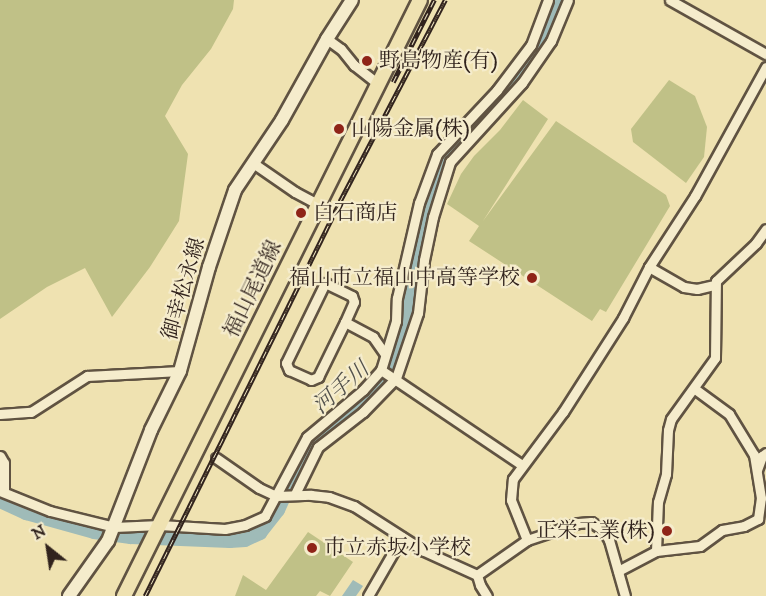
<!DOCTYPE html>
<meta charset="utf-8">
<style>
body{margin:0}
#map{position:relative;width:766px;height:596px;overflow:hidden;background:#efe2b1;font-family:"IM FELL DW Pica","Noto Serif JP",serif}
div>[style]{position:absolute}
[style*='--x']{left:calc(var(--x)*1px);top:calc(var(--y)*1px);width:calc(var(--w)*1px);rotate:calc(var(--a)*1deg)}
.green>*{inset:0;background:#c0c187}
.water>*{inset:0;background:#9fbbb8}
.river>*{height:14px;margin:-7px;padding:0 7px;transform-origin:7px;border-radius:7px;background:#9fbbb8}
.roads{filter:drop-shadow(2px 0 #605342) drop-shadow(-2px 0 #605342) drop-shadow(0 2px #605342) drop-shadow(0 -2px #605342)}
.minor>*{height:9px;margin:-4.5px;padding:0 4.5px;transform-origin:4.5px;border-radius:4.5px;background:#f5eccc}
.secondary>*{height:12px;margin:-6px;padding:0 6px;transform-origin:6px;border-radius:6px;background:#f5eccc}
.primary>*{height:14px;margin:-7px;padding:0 7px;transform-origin:7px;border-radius:7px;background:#efe2b1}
.rail>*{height:4.5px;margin-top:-2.25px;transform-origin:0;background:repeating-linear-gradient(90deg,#f5eccc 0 7px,#31231d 0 14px);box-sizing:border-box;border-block:2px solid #31231d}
.dots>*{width:16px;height:16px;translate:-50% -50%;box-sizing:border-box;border:3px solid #f5eccc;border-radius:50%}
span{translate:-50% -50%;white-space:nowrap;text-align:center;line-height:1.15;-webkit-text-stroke:4.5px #f5eccc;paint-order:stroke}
.poi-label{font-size:21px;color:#31231d}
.left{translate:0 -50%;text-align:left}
.right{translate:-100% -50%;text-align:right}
.street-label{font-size:21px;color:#31231d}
.water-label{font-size:22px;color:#52514c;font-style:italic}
.north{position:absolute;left:18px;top:518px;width:60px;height:60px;-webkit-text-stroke:4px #f5eccc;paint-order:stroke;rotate:330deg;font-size:16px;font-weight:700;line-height:24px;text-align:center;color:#31231d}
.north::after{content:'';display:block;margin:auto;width:21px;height:27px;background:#31231d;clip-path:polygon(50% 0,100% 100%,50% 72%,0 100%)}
</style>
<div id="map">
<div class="green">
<i style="clip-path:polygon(0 0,234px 0,233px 9px,211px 49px,182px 85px,165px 116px,188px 154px,179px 221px,150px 267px,112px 317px,85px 268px,47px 287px,0 319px)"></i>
<i style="clip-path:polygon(669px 80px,695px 96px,707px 127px,704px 157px,686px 183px,633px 142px,631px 129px)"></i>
<i style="clip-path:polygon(523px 100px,548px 119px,483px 221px,556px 121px,666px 195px,670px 206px,606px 312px,600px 309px,592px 321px,469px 241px,479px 226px,447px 204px,461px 174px,474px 156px,500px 130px)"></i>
<i style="clip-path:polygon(308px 532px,353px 562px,330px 596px,320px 591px,316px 596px,235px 596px,243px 575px,266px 590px)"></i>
</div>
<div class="water">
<i style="clip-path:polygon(353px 580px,363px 586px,356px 596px,342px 596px)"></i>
</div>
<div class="river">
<i style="--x:0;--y:501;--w:29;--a:25"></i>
<i style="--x:26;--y:513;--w:71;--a:15.6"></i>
<i style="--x:94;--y:532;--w:37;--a:8"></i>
<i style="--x:131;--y:537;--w:99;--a:2.3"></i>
<i style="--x:230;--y:541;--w:15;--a:-4"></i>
<i style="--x:245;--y:540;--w:17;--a:-25"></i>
<i style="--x:260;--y:533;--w:29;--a:-52"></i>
<i style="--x:278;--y:510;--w:60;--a:-65.6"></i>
<i style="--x:303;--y:455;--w:18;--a:-56"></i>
<i style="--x:313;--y:440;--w:66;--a:-37.6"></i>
<i style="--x:365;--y:400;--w:29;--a:-44"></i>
<i style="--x:386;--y:380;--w:21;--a:-61"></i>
<i style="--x:396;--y:362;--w:36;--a:-74"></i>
<i style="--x:406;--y:327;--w:77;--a:-82.5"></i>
<i style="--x:416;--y:251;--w:75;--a:-73.7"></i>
<i style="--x:437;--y:179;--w:25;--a:-64"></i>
<i style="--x:448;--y:156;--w:91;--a:-47.2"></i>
<i style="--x:510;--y:89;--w:50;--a:-53.1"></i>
<i style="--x:540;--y:49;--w:54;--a:-64.9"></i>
</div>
<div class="roads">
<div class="minor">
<i style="--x:670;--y:0;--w:110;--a:29.4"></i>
<i style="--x:327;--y:39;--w:17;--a:36"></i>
<i style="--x:341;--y:49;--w:21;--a:51"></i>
<i style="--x:354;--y:65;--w:31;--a:38"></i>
<i style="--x:253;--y:163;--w:51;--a:34.6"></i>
<i style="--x:295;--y:192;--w:26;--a:28"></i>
<i style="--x:649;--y:267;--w:40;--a:29.7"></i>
<i style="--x:684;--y:287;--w:13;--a:9"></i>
<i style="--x:697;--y:289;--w:18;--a:-13"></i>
<i style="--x:345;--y:322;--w:22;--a:-66"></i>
<i style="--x:354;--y:302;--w:6;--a:-108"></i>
<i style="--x:352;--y:296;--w:30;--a:-154"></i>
<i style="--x:325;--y:283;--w:89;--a:116"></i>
<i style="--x:286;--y:363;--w:8;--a:67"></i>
<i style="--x:289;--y:370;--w:24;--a:24"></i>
<i style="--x:311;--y:380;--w:8;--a:-23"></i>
<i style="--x:318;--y:377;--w:61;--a:-63.9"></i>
<i style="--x:345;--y:322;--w:32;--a:28"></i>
<i style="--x:373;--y:337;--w:21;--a:55"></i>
<i style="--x:381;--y:370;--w:170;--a:34"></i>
<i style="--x:0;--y:414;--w:31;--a:-4"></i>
<i style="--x:31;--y:412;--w:67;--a:-32.7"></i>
<i style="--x:87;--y:376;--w:93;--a:-3.1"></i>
<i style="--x:0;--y:456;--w:8;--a:60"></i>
<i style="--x:4;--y:463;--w:29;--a:90"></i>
<i style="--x:216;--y:458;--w:52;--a:34.9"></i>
<i style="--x:259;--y:488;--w:19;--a:25"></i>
<i style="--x:276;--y:496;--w:35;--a:-2"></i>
<i style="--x:311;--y:495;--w:18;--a:6"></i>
<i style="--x:329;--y:497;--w:27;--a:20"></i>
<i style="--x:354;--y:506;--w:83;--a:32.7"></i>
<i style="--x:424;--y:551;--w:58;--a:24.4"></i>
<i style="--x:477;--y:575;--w:61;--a:-35"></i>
<i style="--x:527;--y:540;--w:54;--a:-18.4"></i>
<i style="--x:578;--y:523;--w:13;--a:-4"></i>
<i style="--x:591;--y:522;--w:14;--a:34"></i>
<i style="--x:603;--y:530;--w:12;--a:59"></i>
<i style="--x:609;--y:540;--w:58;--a:74.1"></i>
<i style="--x:757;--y:470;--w:15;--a:-70"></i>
<i style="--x:762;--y:456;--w:5;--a:-37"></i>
<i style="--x:0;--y:491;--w:54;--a:21.8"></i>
<i style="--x:50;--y:511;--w:66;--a:14"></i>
<i style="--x:114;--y:527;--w:46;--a:-2.5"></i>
<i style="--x:160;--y:525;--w:65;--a:3.5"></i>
<i style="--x:225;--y:529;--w:20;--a:-11"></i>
<i style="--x:245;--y:525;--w:22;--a:-24"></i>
<i style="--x:265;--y:516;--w:89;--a:-62"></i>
<i style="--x:307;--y:437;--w:73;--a:-40"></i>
<i style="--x:363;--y:390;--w:27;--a:-48"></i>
<i style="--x:381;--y:370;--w:51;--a:-73"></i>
<i style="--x:396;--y:321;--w:23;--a:-88"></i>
<i style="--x:397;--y:298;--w:98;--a:-77"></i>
<i style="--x:419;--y:203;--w:52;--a:-69.8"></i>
<i style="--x:437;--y:154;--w:88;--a:-46.8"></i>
<i style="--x:497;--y:90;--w:56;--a:-52.9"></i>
<i style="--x:531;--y:45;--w:48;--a:-69.3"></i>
<i style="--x:295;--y:494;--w:52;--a:-63.9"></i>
<i style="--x:318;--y:447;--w:57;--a:-37.9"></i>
<i style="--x:363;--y:412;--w:47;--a:-45.9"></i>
<i style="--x:396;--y:378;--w:69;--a:-71.3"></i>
<i style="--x:418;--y:313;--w:53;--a:-83.5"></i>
<i style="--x:424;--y:260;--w:44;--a:-78.2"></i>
<i style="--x:433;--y:217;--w:58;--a:-72.8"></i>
<i style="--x:450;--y:162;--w:107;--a:-47.7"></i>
<i style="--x:522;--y:83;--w:51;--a:-55.4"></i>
<i style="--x:551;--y:41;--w:44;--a:-67.5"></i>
<i style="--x:527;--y:540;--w:43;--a:-111.8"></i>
<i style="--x:511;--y:500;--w:21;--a:-85"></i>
<i style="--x:513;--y:479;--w:84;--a:-53.3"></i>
<i style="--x:563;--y:412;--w:112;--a:-57.4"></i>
<i style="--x:623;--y:318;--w:57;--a:-63"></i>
<i style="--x:649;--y:267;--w:85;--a:-57.1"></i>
<i style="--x:695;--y:196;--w:147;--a:-61.2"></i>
<i style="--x:656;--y:551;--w:44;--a:-6.5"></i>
<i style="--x:700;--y:546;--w:27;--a:-36"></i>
<i style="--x:722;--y:530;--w:22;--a:-10"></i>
<i style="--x:744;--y:526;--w:16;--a:-27"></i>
<i style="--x:758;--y:519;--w:21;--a:-82"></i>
<i style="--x:761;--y:498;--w:44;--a:-99.2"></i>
<i style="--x:754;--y:455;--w:48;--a:-121.4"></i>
<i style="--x:729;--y:414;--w:42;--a:-143.7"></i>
<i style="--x:618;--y:571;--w:43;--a:-27.8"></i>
<i style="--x:656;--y:551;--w:49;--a:-87.7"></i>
<i style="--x:658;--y:502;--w:29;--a:-74"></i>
<i style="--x:666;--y:474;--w:44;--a:-87.4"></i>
<i style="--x:668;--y:430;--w:11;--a:-75"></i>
<i style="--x:671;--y:419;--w:75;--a:-54.2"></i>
<i style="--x:715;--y:358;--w:77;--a:-89.3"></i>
<i style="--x:716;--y:281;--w:55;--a:-43.5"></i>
<i style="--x:756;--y:243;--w:17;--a:-54"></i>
<i style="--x:477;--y:575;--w:10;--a:73"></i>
<i style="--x:480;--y:585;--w:13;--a:58"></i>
<i style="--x:368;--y:596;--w:68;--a:-60"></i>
</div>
<div class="secondary">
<i style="--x:69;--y:596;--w:67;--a:-54.7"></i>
<i style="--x:108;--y:541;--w:119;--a:-68.8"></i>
<i style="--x:151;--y:430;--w:66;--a:-63.8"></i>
<i style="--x:180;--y:371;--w:108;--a:-74.4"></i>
<i style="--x:209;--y:267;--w:81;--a:-71.3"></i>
<i style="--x:235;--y:190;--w:84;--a:-56.1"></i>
<i style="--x:282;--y:120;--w:93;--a:-60.9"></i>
<i style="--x:327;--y:39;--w:46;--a:-57.3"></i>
</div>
<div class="primary">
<i style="--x:124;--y:596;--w:665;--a:-63.59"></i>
</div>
</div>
<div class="rail">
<i style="--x:393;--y:82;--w:92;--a:-63.4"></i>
<i style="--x:145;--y:596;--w:441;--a:-63.7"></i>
<i style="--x:340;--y:201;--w:227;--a:-62.4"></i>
</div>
<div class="dots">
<i style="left:367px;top:61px;background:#8f2418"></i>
<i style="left:339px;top:129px;background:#8f2418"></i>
<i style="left:301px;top:213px;background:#8f2418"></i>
<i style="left:532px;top:278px;background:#8f2418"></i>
<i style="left:667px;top:531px;background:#8f2418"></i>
<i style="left:312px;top:548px;background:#8f2418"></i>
</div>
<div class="poi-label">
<span class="left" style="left:379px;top:61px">野島物産(有)</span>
<span class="left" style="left:351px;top:129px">山陽金属(株)</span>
<span class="left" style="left:313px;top:213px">白石商店</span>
<span class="right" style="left:520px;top:278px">福山市立福山中高等学校</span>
<span class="right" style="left:655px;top:531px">正栄工業(株)</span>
<span class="left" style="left:324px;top:548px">市立赤坂小学校</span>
</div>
<div class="street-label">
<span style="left:184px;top:289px;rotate:-74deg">御幸松永線</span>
<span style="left:253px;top:289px;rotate:-64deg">福山尾道線</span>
</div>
<div class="water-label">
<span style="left:341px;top:388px;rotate:-41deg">河手川</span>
</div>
<div class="north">N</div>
</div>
